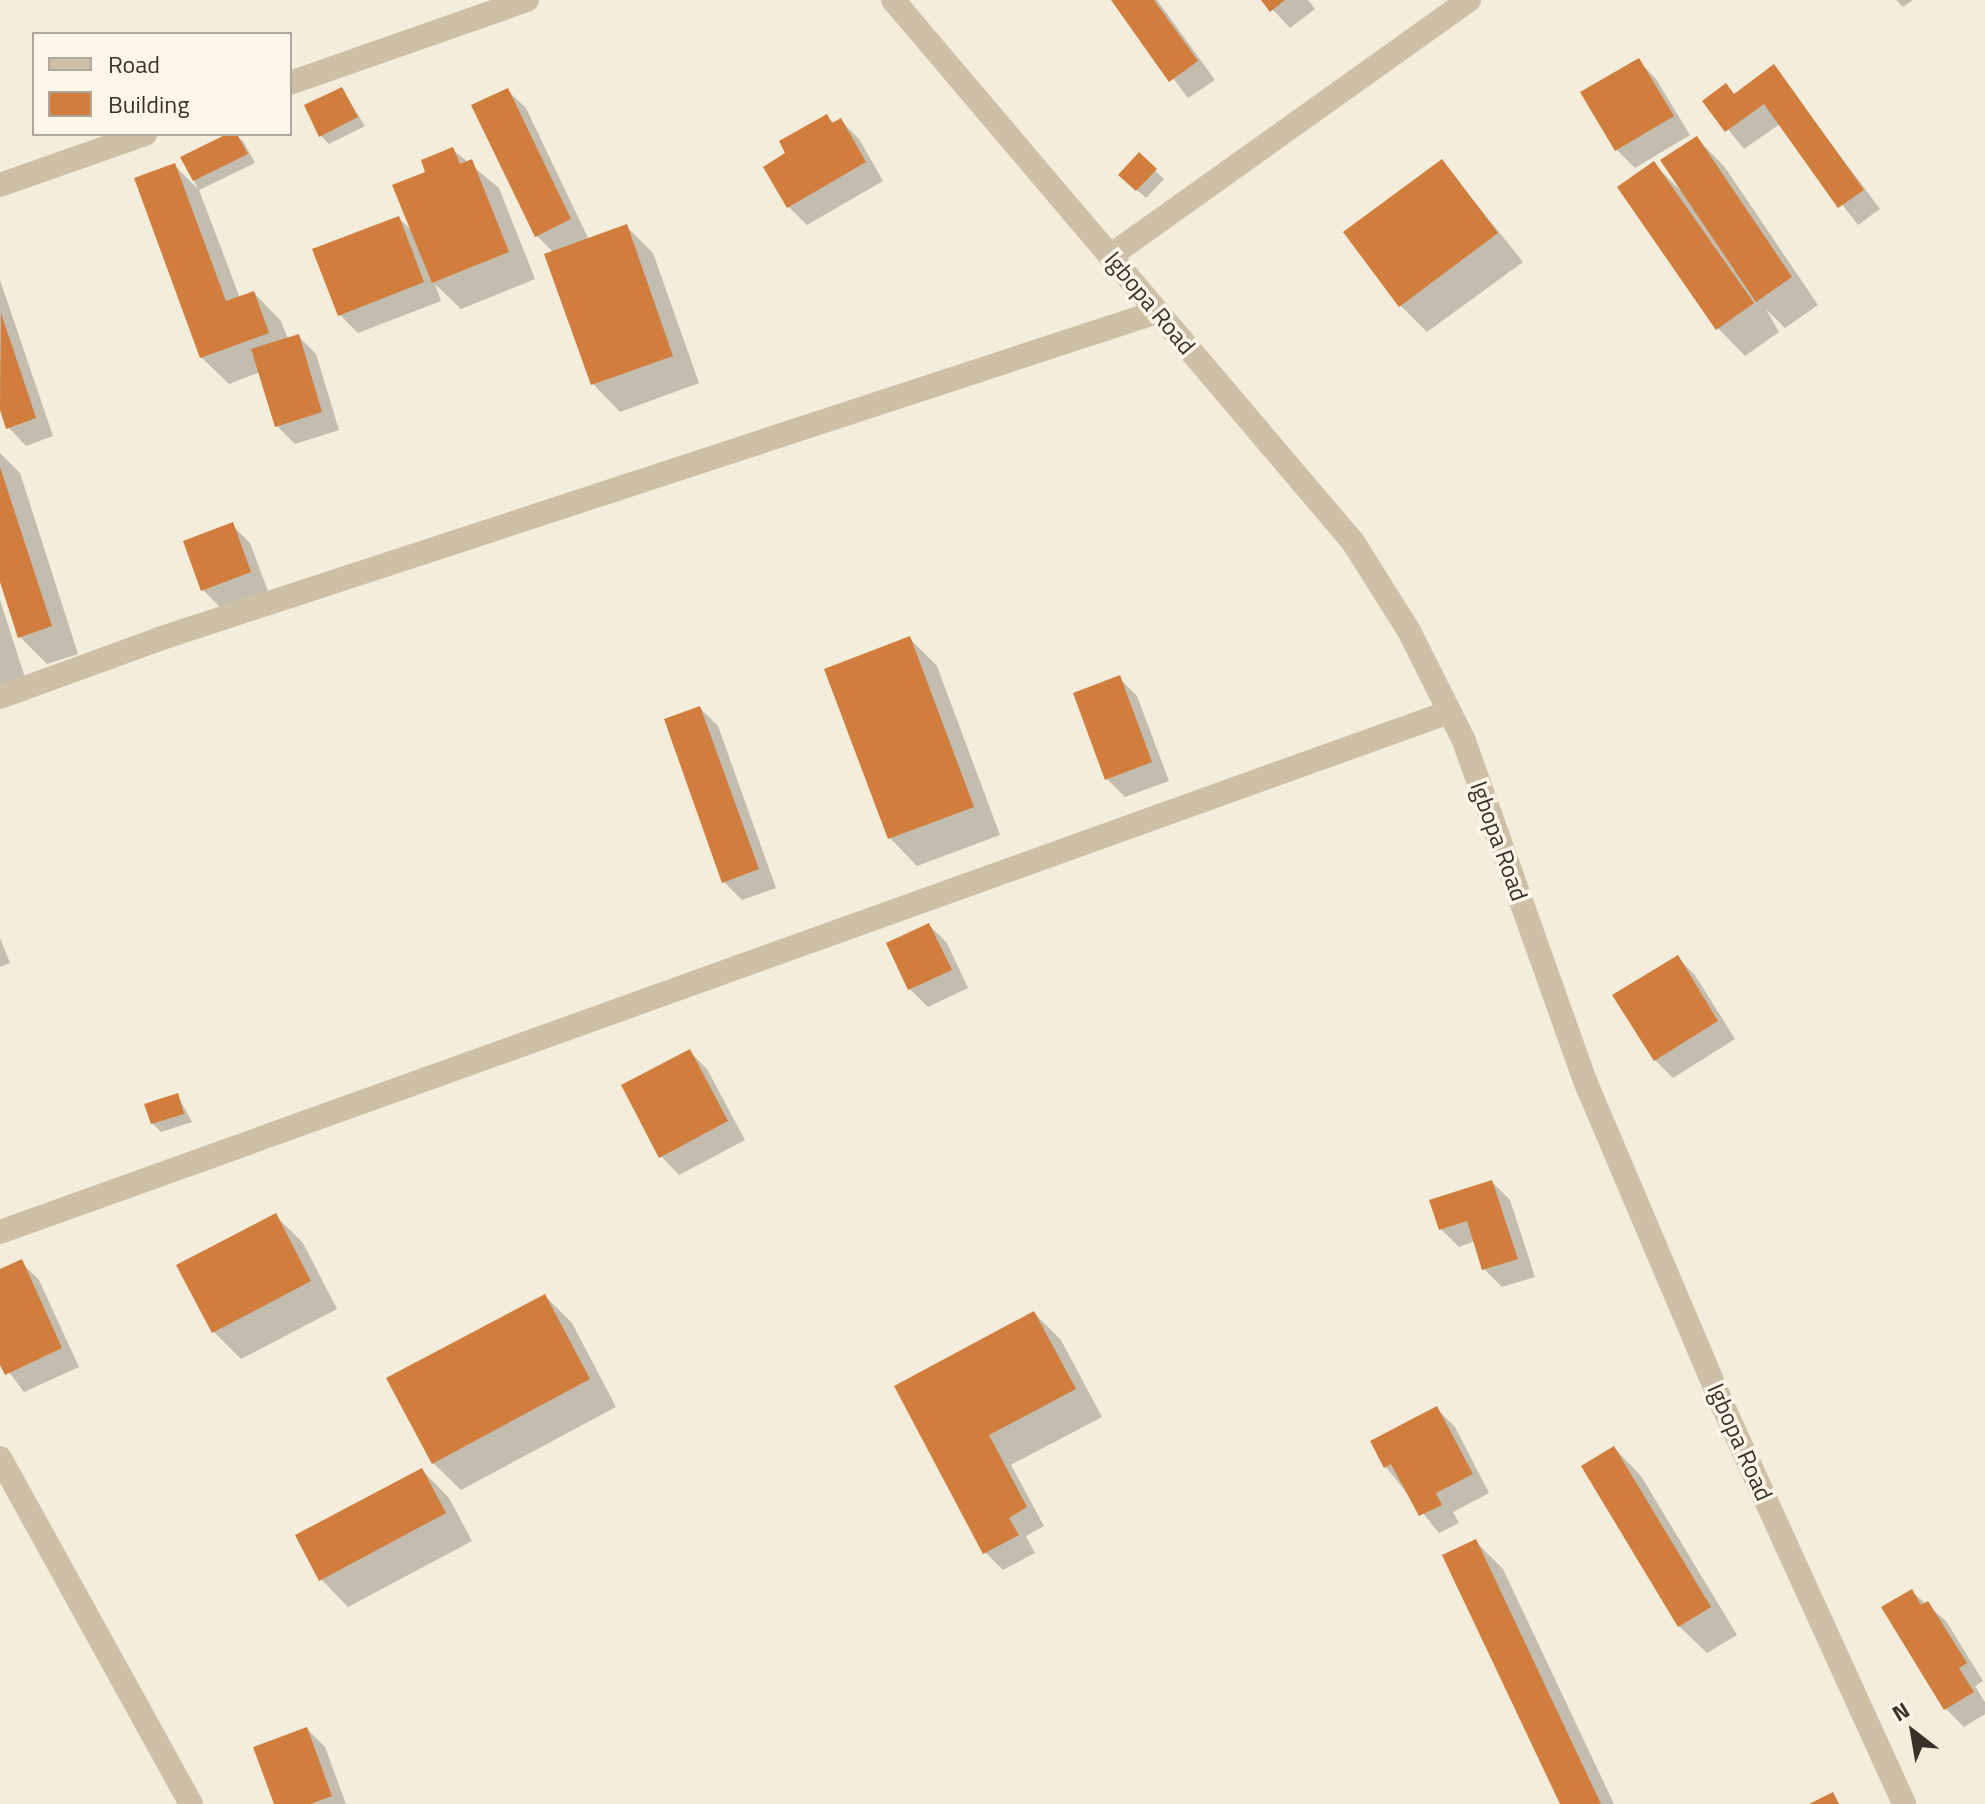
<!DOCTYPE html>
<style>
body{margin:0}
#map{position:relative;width:1985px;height:1804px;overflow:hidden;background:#f4eddc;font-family:"Titillium Web",sans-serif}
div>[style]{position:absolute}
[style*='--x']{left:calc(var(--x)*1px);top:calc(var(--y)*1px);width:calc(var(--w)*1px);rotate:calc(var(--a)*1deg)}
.shadow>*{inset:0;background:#0003}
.building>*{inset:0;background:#d17d3d}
.minor>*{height:24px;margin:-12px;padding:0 12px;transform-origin:12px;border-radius:12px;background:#cec0a6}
span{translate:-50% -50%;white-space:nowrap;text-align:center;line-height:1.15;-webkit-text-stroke:7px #fbf6e9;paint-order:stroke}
.street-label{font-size:24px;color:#393128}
.legend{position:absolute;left:32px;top:32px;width:260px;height:104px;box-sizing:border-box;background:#fbf6e9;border:2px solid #ada79c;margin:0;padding:10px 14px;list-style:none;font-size:24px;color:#393128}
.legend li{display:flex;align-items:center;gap:16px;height:40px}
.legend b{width:40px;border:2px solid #ada79c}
.north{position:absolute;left:1873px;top:1692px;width:80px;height:80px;-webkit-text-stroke:6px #fbf6e9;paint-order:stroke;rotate:329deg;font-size:22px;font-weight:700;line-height:32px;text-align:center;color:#393128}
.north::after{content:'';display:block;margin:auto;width:28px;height:36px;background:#393128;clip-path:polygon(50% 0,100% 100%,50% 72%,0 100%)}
</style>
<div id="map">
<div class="shadow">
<i style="clip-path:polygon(1114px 0,1157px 0,1215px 80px,1188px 98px)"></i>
<i style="clip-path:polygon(1264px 0,1308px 0,1315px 9px,1290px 28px)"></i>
<i style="clip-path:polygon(1896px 0,1913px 0,1903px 7px)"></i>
<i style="clip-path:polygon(1638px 60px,1656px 79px,1690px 135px,1635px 168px,1617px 150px,1583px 93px)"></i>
<i style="clip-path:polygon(1774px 67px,1880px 209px,1858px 225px,1780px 124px,1744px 149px,1705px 101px,1735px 95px)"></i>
<i style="clip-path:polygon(342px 89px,365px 126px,329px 144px,320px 135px)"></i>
<i style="clip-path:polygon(507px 90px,526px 108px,589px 240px,626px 226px,653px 253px,699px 383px,620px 412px,593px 384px,547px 255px,553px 252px,536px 235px)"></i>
<i style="clip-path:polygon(826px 116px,835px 124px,841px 121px,859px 139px,883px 181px,807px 225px,789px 207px,788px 154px)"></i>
<i style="clip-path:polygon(231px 134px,243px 141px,255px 163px,199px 190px,240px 298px,254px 293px,281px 321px,288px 339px,298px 336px,316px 354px,339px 430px,295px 444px,277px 426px,260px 372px,229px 384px,201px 357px,174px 165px,198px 189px,183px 158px)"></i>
<i style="clip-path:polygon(1696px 138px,1724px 166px,1818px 305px,1785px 328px,1766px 309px,1779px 332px,1745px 356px,1718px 328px,1654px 164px,1681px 191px)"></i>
<i style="clip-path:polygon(452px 149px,499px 188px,535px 279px,461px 309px,435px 284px,441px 301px,358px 333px,339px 314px,399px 218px,414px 233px)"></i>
<i style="clip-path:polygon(1139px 155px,1164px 179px,1146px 198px,1121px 175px)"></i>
<i style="clip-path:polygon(1442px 161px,1523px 262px,1427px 332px,1400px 305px)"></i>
<i style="clip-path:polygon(0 280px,53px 436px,26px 446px,8px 427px,0 404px)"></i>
<i style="clip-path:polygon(0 453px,20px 473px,78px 654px,47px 664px,20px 637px,0 576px)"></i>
<i style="clip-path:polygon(232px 525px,250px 543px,268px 591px,221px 608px,203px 590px)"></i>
<i style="clip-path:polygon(0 600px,27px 684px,0 692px)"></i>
<i style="clip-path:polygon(910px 639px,937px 666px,1000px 835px,917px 866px,890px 838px)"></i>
<i style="clip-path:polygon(1119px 678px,1137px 696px,1169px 781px,1125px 797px,1107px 779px)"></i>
<i style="clip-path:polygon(700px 708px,718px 726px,776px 888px,742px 900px,724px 882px)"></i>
<i style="clip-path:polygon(929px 925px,947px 943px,968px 988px,928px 1007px,910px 989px)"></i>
<i style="clip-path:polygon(0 938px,10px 963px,0 967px)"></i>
<i style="clip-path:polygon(1677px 957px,1695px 975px,1735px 1039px,1673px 1078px,1655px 1060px)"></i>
<i style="clip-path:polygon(689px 1051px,707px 1069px,745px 1140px,679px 1175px,661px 1156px)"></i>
<i style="clip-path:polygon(178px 1096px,192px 1122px,161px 1132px,152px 1123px)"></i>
<i style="clip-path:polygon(1492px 1182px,1510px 1200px,1535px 1277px,1502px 1287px,1484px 1269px,1475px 1241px,1459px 1247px,1441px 1229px)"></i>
<i style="clip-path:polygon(276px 1216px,303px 1243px,337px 1309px,241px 1359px,214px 1332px,179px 1266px)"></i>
<i style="clip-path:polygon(21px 1262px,39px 1280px,79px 1367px,24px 1392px,0 1360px,0 1272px)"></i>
<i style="clip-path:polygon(545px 1296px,572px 1323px,616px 1407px,461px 1490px,433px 1463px)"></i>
<i style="clip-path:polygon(1034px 1313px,1061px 1340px,1102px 1417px,1011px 1465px,1044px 1526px,1026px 1536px,1035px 1553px,1003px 1570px,985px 1552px,896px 1387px)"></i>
<i style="clip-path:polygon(1437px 1409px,1455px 1427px,1489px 1493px,1453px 1512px,1459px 1523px,1439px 1533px,1386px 1467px,1373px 1442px)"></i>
<i style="clip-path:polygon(1614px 1448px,1641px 1476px,1737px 1635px,1707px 1653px,1679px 1626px)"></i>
<i style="clip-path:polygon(422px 1470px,449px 1498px,472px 1541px,348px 1607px,321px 1579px)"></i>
<i style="clip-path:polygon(1476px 1542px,1503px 1569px,1614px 1804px,1562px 1804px)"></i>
<i style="clip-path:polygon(1911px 1591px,1946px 1621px,1983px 1681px,1975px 1686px,1985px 1702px,1985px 1714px,1964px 1727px,1946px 1709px,1883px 1608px)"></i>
<i style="clip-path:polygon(307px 1729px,325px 1747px,346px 1804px,276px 1804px)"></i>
</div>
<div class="building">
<i style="clip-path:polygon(1111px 0,1154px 0,1198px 61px,1169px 82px)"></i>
<i style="clip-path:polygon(1261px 0,1285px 0,1270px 12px)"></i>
<i style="clip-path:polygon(1639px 58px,1674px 116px,1615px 151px,1580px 92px)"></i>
<i style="clip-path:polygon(1774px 64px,1864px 190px,1838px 208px,1764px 104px,1725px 132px,1702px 101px,1726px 83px,1734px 94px)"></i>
<i style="clip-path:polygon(342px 87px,358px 117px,319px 137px,304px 105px)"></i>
<i style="clip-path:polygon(508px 88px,571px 219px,535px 237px,471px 105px)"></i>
<i style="clip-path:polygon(827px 114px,832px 123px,841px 118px,866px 162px,787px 208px,763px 167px,785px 153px,779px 141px)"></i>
<i style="clip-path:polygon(227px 134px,237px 134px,248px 154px,193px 181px,180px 157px)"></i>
<i style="clip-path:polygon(1697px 136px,1792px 277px,1756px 302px,1660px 160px)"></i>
<i style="clip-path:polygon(453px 147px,460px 164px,472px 159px,509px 252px,432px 283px,392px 185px,425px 172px,421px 160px)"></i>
<i style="clip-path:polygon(1139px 152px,1157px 169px,1136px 191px,1118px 175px)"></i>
<i style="clip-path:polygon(1442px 159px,1498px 233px,1399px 307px,1343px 232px)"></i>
<i style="clip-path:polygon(1654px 161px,1754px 303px,1716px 330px,1617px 187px)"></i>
<i style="clip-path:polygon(175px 163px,226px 301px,254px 291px,269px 333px,200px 358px,134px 178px)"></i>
<i style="clip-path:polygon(399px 216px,424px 282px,338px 316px,312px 249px)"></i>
<i style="clip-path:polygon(627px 224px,673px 356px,591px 385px,544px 254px)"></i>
<i style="clip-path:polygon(1px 313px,36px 418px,6px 429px,0 410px)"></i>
<i style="clip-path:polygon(299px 334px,322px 412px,275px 427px,251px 349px)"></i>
<i style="clip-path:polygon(0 467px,52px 626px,18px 638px,0 582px)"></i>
<i style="clip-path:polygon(233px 522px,251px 572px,201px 591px,183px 541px)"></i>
<i style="clip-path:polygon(910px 636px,974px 807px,888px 839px,824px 669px)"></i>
<i style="clip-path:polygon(1120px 675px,1152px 762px,1105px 780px,1073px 693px)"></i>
<i style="clip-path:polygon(700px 706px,759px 869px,722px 883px,664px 719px)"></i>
<i style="clip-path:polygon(929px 923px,952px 970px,908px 990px,886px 943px)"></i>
<i style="clip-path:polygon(1678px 955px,1718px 1021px,1654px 1061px,1612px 995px)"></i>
<i style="clip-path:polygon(690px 1049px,728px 1121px,659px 1158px,621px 1085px)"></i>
<i style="clip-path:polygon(178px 1093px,184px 1114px,151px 1124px,144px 1104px)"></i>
<i style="clip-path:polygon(1492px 1180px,1518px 1259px,1482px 1270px,1467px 1221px,1439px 1230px,1429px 1200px)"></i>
<i style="clip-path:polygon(276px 1213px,311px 1281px,212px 1333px,176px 1265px)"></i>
<i style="clip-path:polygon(22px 1259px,62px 1348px,5px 1375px,0 1365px,0 1269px)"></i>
<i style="clip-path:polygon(545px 1294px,590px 1379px,432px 1464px,386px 1378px)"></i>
<i style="clip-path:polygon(1034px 1311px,1076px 1389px,989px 1435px,1027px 1507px,1009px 1518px,1019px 1535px,983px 1554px,894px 1386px)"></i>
<i style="clip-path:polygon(1437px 1406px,1473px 1474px,1436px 1493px,1442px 1505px,1419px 1516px,1391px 1464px,1384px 1468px,1370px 1441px)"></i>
<i style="clip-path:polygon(1614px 1446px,1711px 1607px,1678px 1627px,1581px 1466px)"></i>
<i style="clip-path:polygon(422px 1468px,446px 1513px,319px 1581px,295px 1535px)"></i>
<i style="clip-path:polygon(1476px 1539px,1601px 1804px,1560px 1804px,1442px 1555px)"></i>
<i style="clip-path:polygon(1912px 1589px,1921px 1605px,1928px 1601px,1967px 1663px,1959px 1668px,1974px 1692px,1944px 1710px,1881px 1607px)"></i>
<i style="clip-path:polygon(307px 1727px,332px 1796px,310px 1804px,274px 1804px,253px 1747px)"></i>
<i style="clip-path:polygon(1833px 1792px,1839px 1804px,1809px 1804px)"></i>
</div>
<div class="minor">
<i style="--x:893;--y:0;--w:711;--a:49.68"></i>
<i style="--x:1353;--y:542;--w:105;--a:57.8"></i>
<i style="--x:1409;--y:631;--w:123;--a:63.4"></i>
<i style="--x:1464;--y:741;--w:361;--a:70.4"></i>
<i style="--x:1585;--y:1081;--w:351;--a:67"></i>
<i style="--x:1722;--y:1404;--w:439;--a:65.5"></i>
<i style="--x:290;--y:83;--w:251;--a:-19.3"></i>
<i style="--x:0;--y:185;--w:154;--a:-19.4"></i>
<i style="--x:1110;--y:256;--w:441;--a:-35.5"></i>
<i style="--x:0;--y:697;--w:169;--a:-20"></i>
<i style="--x:159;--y:639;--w:1050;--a:-18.14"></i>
<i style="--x:0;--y:1232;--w:1539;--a:-19.74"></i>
<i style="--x:0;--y:1458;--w:395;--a:61.1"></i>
</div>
<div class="street-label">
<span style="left:1150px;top:303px;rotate:50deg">Igbopa Road</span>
<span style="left:1499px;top:841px;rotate:70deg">Igbopa Road</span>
<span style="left:1740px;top:1442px;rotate:66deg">Igbopa Road</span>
</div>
<ul class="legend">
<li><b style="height:10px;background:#cec0a6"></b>Road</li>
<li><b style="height:22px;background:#d17d3d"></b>Building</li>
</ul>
<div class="north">N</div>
</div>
